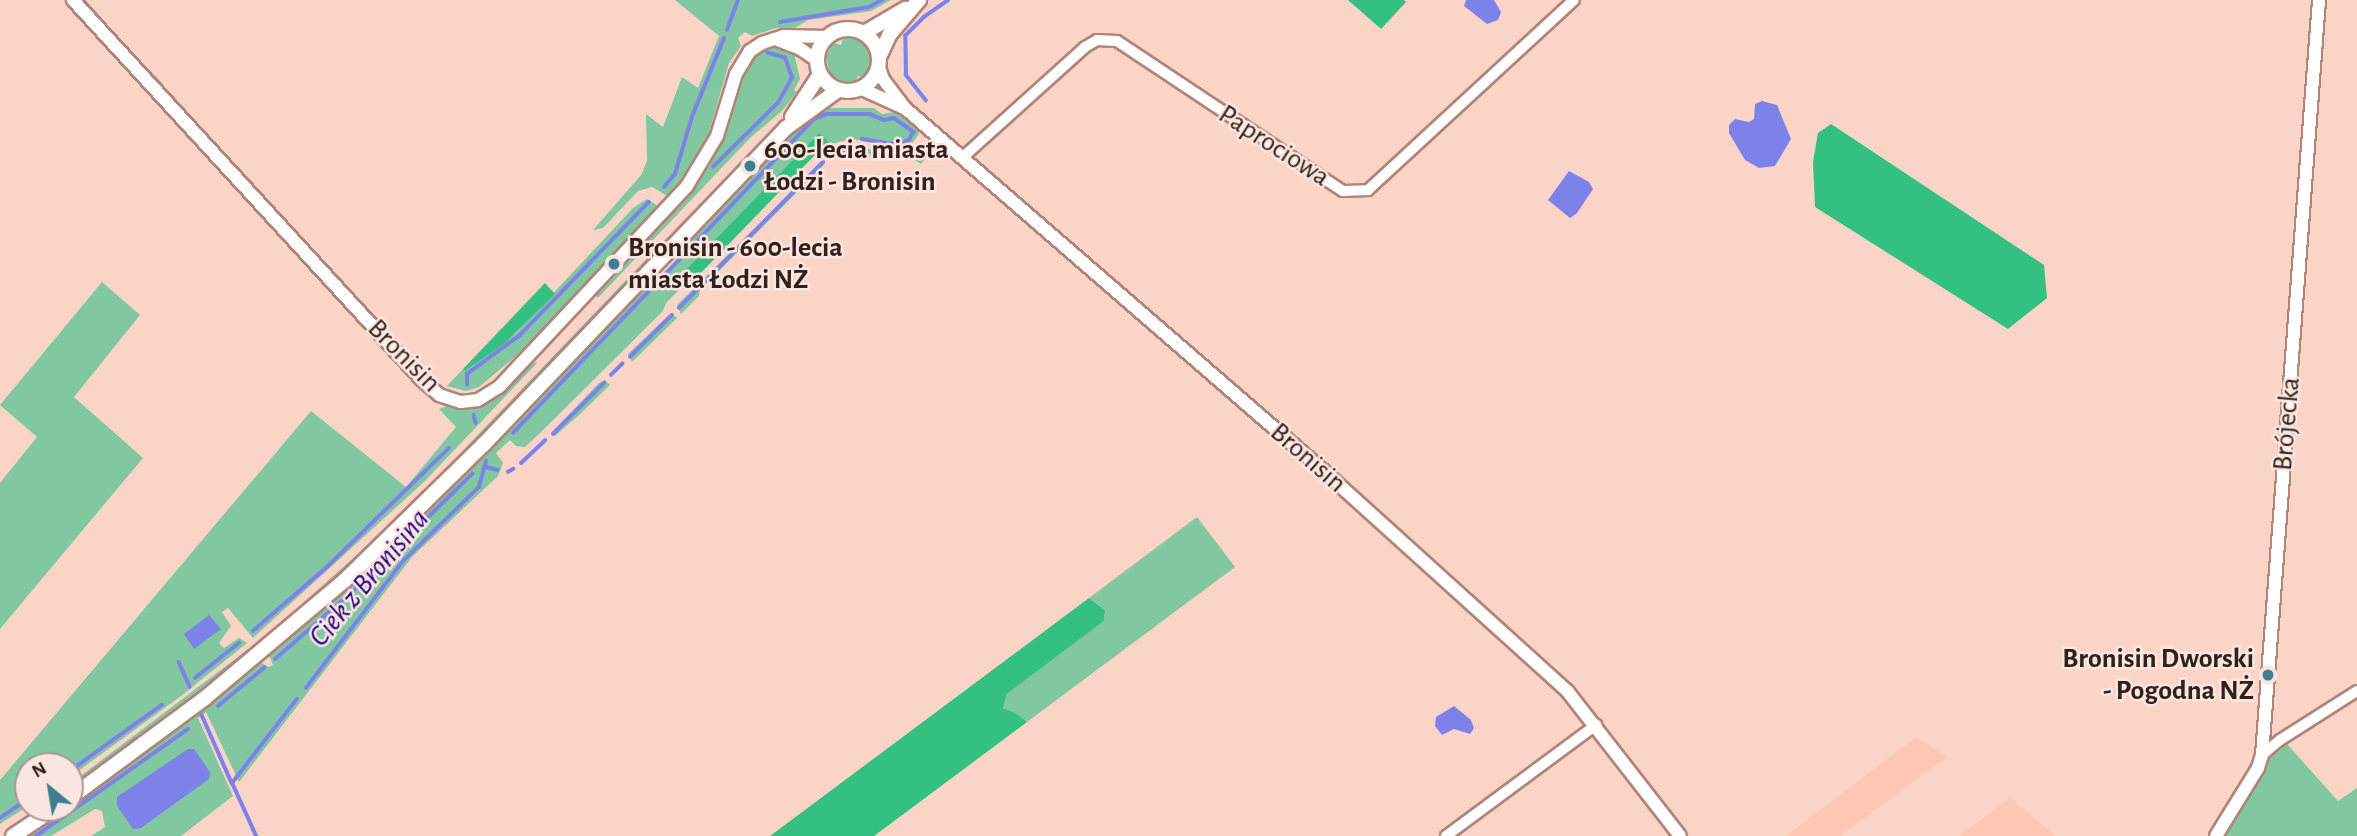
<!DOCTYPE html>
<meta charset="utf-8">
<style>
body{margin:0}
#map{position:relative;width:2357px;height:836px;overflow:hidden;background:#fbd4c8;font-family:"Alegreya Sans",sans-serif}
div>[style]{position:absolute}
[style*='--x']{left:calc(var(--x)*1px);top:calc(var(--y)*1px);width:calc(var(--w)*1px);rotate:calc(var(--a)*1deg)}
.built>*{inset:0;background:#fec7b5}
.green>*{inset:0;background:#81c7a0}
.forest>*{inset:0;background:#34c081}
.water>*{inset:0;background:#7c82e8}
.stream>*{height:3.5px;margin:-1.75px;padding:0 1.75px;transform-origin:1.75px;border-radius:1.75px;background:#7c82e8}
.roads{filter:drop-shadow(2px 0 #b18577) drop-shadow(-2px 0 #b18577) drop-shadow(0 2px #b18577) drop-shadow(0 -2px #b18577)}
.minor>*{height:10px;margin:-5px;padding:0 5px;transform-origin:5px;border-radius:5px;background:#fff}
.tertiary>*{height:12px;margin:-6px;padding:0 6px;transform-origin:6px;border-radius:6px;background:#fff}
.secondary>*{height:14px;margin:-7px;padding:0 7px;transform-origin:7px;border-radius:7px;background:#fff}
.secondary>.ring{margin:-7px;padding:0;box-sizing:content-box;background:none;border:14px solid #fff;border-radius:50%}
.dots>*{width:19px;height:19px;translate:-50% -50%;box-sizing:border-box;border:4px solid #fae6e0;border-radius:50%}
span{translate:-50% -50%;white-space:nowrap;text-align:center;line-height:1.15;-webkit-text-stroke:5px #fae6e0;paint-order:stroke}
.street-label{font-size:28px;color:#32201b}
.poi-label{font-size:28px;color:#32201b;font-weight:700}
.left{translate:0 -50%;text-align:left}
.right{translate:-100% -50%;text-align:right}
.water-label{font-size:30px;color:#250082;font-style:italic}
.north{position:absolute;left:14px;top:752px;width:70px;height:70px;box-sizing:border-box;background:#fae6e0;border:2px solid #aa9791;border-radius:50%;rotate:330deg;font-size:19px;font-weight:700;line-height:28px;text-align:center;color:#32201b}
.north::after{content:'';display:block;margin:auto;width:24px;height:32px;background:#3d7e90;clip-path:polygon(50% 0,100% 100%,50% 72%,0 100%)}
</style>
<div id="map">
<div class="built">
<i style="clip-path:polygon(1916px 737px,1947px 757px,1840px 836px,1786px 836px)"></i>
<i style="clip-path:polygon(2010px 798px,2056px 836px,1959px 836px)"></i>
</div>
<div class="green">
<i style="clip-path:polygon(675px 0,891px 0,871px 11px,808px 20px,795px 28px,776px 28px,752px 36px,745px 32px,738px 38px,741px 46px,729px 63px,709px 133px,685px 175px,667px 196px,652px 187px,638px 191px,603px 228px,593px 230px,642px 174px,647px 160px,646px 114px,663px 127px,682px 77px,698px 88px,719px 36px)"></i>
<i style="clip-path:polygon(852px 36px,866px 44px,873px 63px,865px 78px,858px 76px,855px 83px,847px 84px,830px 74px,826px 57px,833px 43px,841px 45px,843px 37px)"></i>
<i style="clip-path:polygon(780px 46px,794px 53px,800px 79px,794px 90px,797px 92px,782px 111px,750px 138px,598px 298px,596px 296px,631px 259px,629px 256px,700px 179px,720px 143px,749px 63px,761px 51px)"></i>
<i style="clip-path:polygon(822px 108px,874px 108px,882px 114px,894px 112px,917px 126px,919px 134px,913px 142px,901px 146px,851px 139px,831px 144px,818px 134px,679px 278px,685px 284px,666px 303px,663px 311px,540px 433px,525px 447px,516px 446px,510px 440px,496px 453px,503px 463px,498px 476px,412px 557px,239px 782px,206px 712px,198px 718px,233px 796px,181px 836px,91px 836px,105px 827px,102px 811px,95px 809px,51px 836px,25px 836px,70px 808px,141px 756px,261px 663px,269px 667px,273px 665px,269px 655px,369px 567px,477px 462px,652px 279px,655px 282px,678px 260px,675px 256px,776px 150px)"></i>
<i style="clip-path:polygon(934px 138px,940px 142px,921px 164px,910px 157px,888px 159px,850px 152px,831px 159px,829px 155px,854px 147px,904px 154px)"></i>
<i style="clip-path:polygon(823px 161px,825px 164px,700px 290px,699px 296px,681px 314px,677px 305px)"></i>
<i style="clip-path:polygon(719px 183px,432px 487px,342px 573px,257px 644px,360px 552px,450px 464px)"></i>
<i style="clip-path:polygon(647px 199px,658px 206px,516px 356px,479px 387px,466px 391px,447px 386px,463px 369px,465px 371px,516px 333px,633px 208px)"></i>
<i style="clip-path:polygon(102px 282px,140px 315px,74px 397px,143px 458px,0 629px,0 483px,37px 437px,0 405px)"></i>
<i style="clip-path:polygon(671px 313px,677px 318px,632px 362px,628px 354px)"></i>
<i style="clip-path:polygon(538px 362px,424px 482px,253px 638px,228px 608px,222px 612px,231px 626px,219px 643px,224px 648px,239px 638px,247px 643px,181px 696px,70px 777px,70px 766px,28px 766px,28px 806px,0 824px,0 780px,311px 411px,406px 487px,456px 427px,439px 409px,447px 406px,470px 408px,487px 404px,505px 391px,525px 366px)"></i>
<i style="clip-path:polygon(605px 380px,610px 385px,580px 414px,555px 436px,551px 433px,599px 383px)"></i>
<i style="clip-path:polygon(1197px 517px,1235px 567px,1027px 722px,1016px 713px,1003px 708px,1007px 694px,1104px 621px,1105px 610px,1089px 598px)"></i>
<i style="clip-path:polygon(251px 647px,252px 651px,207px 687px,70px 788px,70px 784px)"></i>
<i style="clip-path:polygon(2287px 744px,2338px 801px,2357px 788px,2357px 836px,2222px 836px,2269px 759px)"></i>
</div>
<div class="forest">
<i style="clip-path:polygon(1348px 0,1404px 0,1406px 2px,1381px 29px)"></i>
<i style="clip-path:polygon(1831px 124px,2044px 265px,2047px 298px,2008px 329px,1815px 207px,1813px 162px,1818px 133px)"></i>
<i style="clip-path:polygon(819px 133px,831px 144px,814px 156px,695px 279px,685px 284px,679px 277px)"></i>
<i style="clip-path:polygon(545px 283px,555px 294px,505px 343px,465px 371px,463px 369px)"></i>
<i style="clip-path:polygon(1089px 598px,1105px 610px,1104px 621px,1007px 694px,1003px 708px,1016px 713px,1027px 722px,874px 836px,770px 836px)"></i>
</div>
<div class="water">
<i style="clip-path:polygon(1466px 0,1494px 0,1501px 12px,1498px 20px,1487px 24px,1464px 6px)"></i>
<i style="clip-path:polygon(1762px 101px,1777px 105px,1791px 139px,1775px 166px,1759px 168px,1745px 160px,1729px 133px,1729px 125px,1735px 119px,1749px 122px,1754px 119px,1755px 104px)"></i>
<i style="clip-path:polygon(1569px 171px,1589px 182px,1593px 189px,1577px 213px,1570px 218px,1548px 200px)"></i>
<i style="clip-path:polygon(209px 615px,221px 629px,194px 649px,184px 634px)"></i>
<i style="clip-path:polygon(1454px 706px,1471px 720px,1474px 728px,1470px 734px,1454px 729px,1442px 735px,1435px 726px,1436px 717px)"></i>
<i style="clip-path:polygon(188px 749px,194px 749px,210px 772px,209px 779px,141px 828px,133px 829px,117px 806px,117px 797px)"></i>
</div>
<div class="stream">
<i style="--x:83;--y:0;--w:28;--a:48"></i>
<i style="--x:780;--y:22;--w:90;--a:-9.6"></i>
<i style="--x:869;--y:7;--w:15;--a:-28"></i>
<i style="--x:727;--y:30;--w:32;--a:-70"></i>
<i style="--x:113;--y:34;--w:15;--a:48"></i>
<i style="--x:141;--y:64;--w:28;--a:46"></i>
<i style="--x:166;--y:91;--w:46;--a:47.6"></i>
<i style="--x:926;--y:101;--w:33;--a:-128"></i>
<i style="--x:906;--y:75;--w:39;--a:-91"></i>
<i style="--x:905;--y:36;--w:27;--a:-45"></i>
<i style="--x:924;--y:17;--w:29;--a:-35"></i>
<i style="--x:210;--y:139;--w:13;--a:48"></i>
<i style="--x:862;--y:139;--w:37;--a:9"></i>
<i style="--x:899;--y:145;--w:11;--a:-27"></i>
<i style="--x:909;--y:140;--w:9;--a:-63"></i>
<i style="--x:928;--y:144;--w:10;--a:0"></i>
<i style="--x:831;--y:156;--w:17;--a:-17"></i>
<i style="--x:230;--y:161;--w:26;--a:47"></i>
<i style="--x:713;--y:167;--w:91;--a:-44.6"></i>
<i style="--x:778;--y:103;--w:29;--a:-61"></i>
<i style="--x:792;--y:78;--w:21;--a:-109"></i>
<i style="--x:785;--y:58;--w:18;--a:-164"></i>
<i style="--x:664;--y:187;--w:17;--a:-50"></i>
<i style="--x:675;--y:174;--w:59;--a:-73.4"></i>
<i style="--x:692;--y:117;--w:85;--a:-67.9"></i>
<i style="--x:258;--y:192;--w:42;--a:47.9"></i>
<i style="--x:292;--y:229;--w:10;--a:45"></i>
<i style="--x:301;--y:239;--w:59;--a:47.1"></i>
<i style="--x:347;--y:289;--w:37;--a:46"></i>
<i style="--x:679;--y:308;--w:205;--a:-45.4"></i>
<i style="--x:392;--y:337;--w:23;--a:47"></i>
<i style="--x:630;--y:357;--w:59;--a:-45"></i>
<i style="--x:611;--y:375;--w:16;--a:-45"></i>
<i style="--x:467;--y:385;--w:11;--a:-90"></i>
<i style="--x:467;--y:374;--w:66;--a:-36.3"></i>
<i style="--x:520;--y:335;--w:185;--a:-45.9"></i>
<i style="--x:474;--y:415;--w:8;--a:76"></i>
<i style="--x:513;--y:433;--w:435;--a:-46.2"></i>
<i style="--x:814;--y:119;--w:14;--a:-21"></i>
<i style="--x:827;--y:114;--w:43;--a:0"></i>
<i style="--x:870;--y:114;--w:15;--a:23"></i>
<i style="--x:884;--y:120;--w:10;--a:-11"></i>
<i style="--x:894;--y:118;--w:24;--a:35"></i>
<i style="--x:553;--y:434;--w:72;--a:-45"></i>
<i style="--x:521;--y:463;--w:33;--a:-43"></i>
<i style="--x:486;--y:467;--w:12;--a:14"></i>
<i style="--x:508;--y:472;--w:6;--a:-31"></i>
<i style="--x:253;--y:631;--w:98;--a:-40.9"></i>
<i style="--x:327;--y:567;--w:170;--a:-44.3"></i>
<i style="--x:275;--y:659;--w:98;--a:-40.9"></i>
<i style="--x:349;--y:595;--w:173;--a:-44.5"></i>
<i style="--x:179;--y:662;--w:27;--a:66"></i>
<i style="--x:195;--y:678;--w:56;--a:-38.5"></i>
<i style="--x:306;--y:688;--w:161;--a:-52.6"></i>
<i style="--x:404;--y:560;--w:105;--a:-44.2"></i>
<i style="--x:479;--y:487;--w:27;--a:-75"></i>
<i style="--x:218;--y:706;--w:60;--a:-39.6"></i>
<i style="--x:202;--y:715;--w:74;--a:66.2"></i>
<i style="--x:70;--y:771;--w:113;--a:-35.7"></i>
<i style="--x:0;--y:818;--w:34;--a:-34"></i>
<i style="--x:36;--y:836;--w:186;--a:-35.1"></i>
<i style="--x:256;--y:836;--w:58;--a:-114.4"></i>
<i style="--x:232;--y:783;--w:106;--a:-52.3"></i>
</div>
<div class="roads">
<div class="minor">
<i style="--x:963;--y:157;--w:164;--a:-42"></i>
<i style="--x:1085;--y:47;--w:14;--a:-30"></i>
<i style="--x:1097;--y:40;--w:20;--a:3"></i>
<i style="--x:1117;--y:41;--w:271;--a:33.6"></i>
<i style="--x:1343;--y:191;--w:25;--a:-2"></i>
<i style="--x:1368;--y:190;--w:280;--a:-42.7"></i>
<i style="--x:2262;--y:755;--w:23;--a:-40"></i>
<i style="--x:2280;--y:740;--w:91;--a:-32.5"></i>
<i style="--x:1446;--y:836;--w:187;--a:-36.5"></i>
</div>
<div class="tertiary">
<i style="--x:73;--y:0;--w:516;--a:47.43"></i>
<i style="--x:422;--y:380;--w:23;--a:41"></i>
<i style="--x:439;--y:395;--w:23;--a:18"></i>
<i style="--x:461;--y:402;--w:17;--a:-7"></i>
<i style="--x:478;--y:400;--w:25;--a:-32"></i>
<i style="--x:499;--y:387;--w:275;--a:-46.9"></i>
<i style="--x:687;--y:186;--w:58;--a:-59"></i>
<i style="--x:717;--y:136;--w:65;--a:-73"></i>
<i style="--x:736;--y:74;--w:27;--a:-59"></i>
<i style="--x:750;--y:51;--w:14;--a:-34"></i>
<i style="--x:762;--y:43;--w:23;--a:-18"></i>
<i style="--x:784;--y:36;--w:43;--a:1.3"></i>
<i style="--x:775;--y:39;--w:26;--a:21"></i>
<i style="--x:799;--y:48;--w:22;--a:34"></i>
<i style="--x:879;--y:67;--w:13;--a:72"></i>
<i style="--x:883;--y:79;--w:38;--a:53"></i>
<i style="--x:906;--y:109;--w:556;--a:40.91"></i>
<i style="--x:1326;--y:473;--w:326;--a:42.1"></i>
<i style="--x:1568;--y:692;--w:182;--a:52.1"></i>
<i style="--x:862;--y:89;--w:48;--a:24.4"></i>
<i style="--x:2216;--y:836;--w:80;--a:-58.3"></i>
<i style="--x:2258;--y:768;--w:14;--a:-73"></i>
<i style="--x:2262;--y:755;--w:757;--a:-85.68"></i>
</div>
<div class="secondary">
<i class="ring" style="left:817px;top:29px;width:48px;height:48px"></i>
<i style="--x:864;--y:33;--w:48;--a:-30.3"></i>
<i style="--x:880;--y:55;--w:23;--a:-65"></i>
<i style="--x:890;--y:34;--w:45;--a:-49.5"></i>
<i style="--x:792;--y:117;--w:51;--a:-56.9"></i>
<i style="--x:70;--y:798;--w:168;--a:-36.5"></i>
<i style="--x:205;--y:698;--w:182;--a:-40.1"></i>
<i style="--x:344;--y:581;--w:196;--a:-44.4"></i>
<i style="--x:484;--y:444;--w:437;--a:-46.3"></i>
<i style="--x:786;--y:128;--w:64;--a:-36.2"></i>
<i style="--x:13;--y:836;--w:50;--a:-33.7"></i>
</div>
</div>
<div class="dots">
<i style="left:750px;top:166px;background:#3d7e90"></i>
<i style="left:614px;top:264px;background:#3d7e90"></i>
<i style="left:2268px;top:675px;background:#3d7e90"></i>
</div>
<div class="street-label">
<span style="left:1274px;top:146px;rotate:33deg">Paprociowa</span>
<span style="left:404px;top:356px;rotate:45deg">Bronisin</span>
<span style="left:2287px;top:424px;rotate:-85deg">Brójecka</span>
<span style="left:1308px;top:458px;rotate:41deg">Bronisin</span>
</div>
<div class="poi-label">
<span class="left" style="left:764px;top:166px">600-lecia miasta<br>Łodzi - Bronisin</span>
<span class="left" style="left:628px;top:264px">Bronisin - 600-lecia<br>miasta Łodzi NŻ</span>
<span class="right" style="left:2254px;top:675px">Bronisin Dworski<br>- Pogodna NŻ</span>
</div>
<div class="water-label">
<span style="left:369px;top:578px;rotate:-50deg">Ciek z Bronisina</span>
</div>
<div class="north">N</div>
</div>
